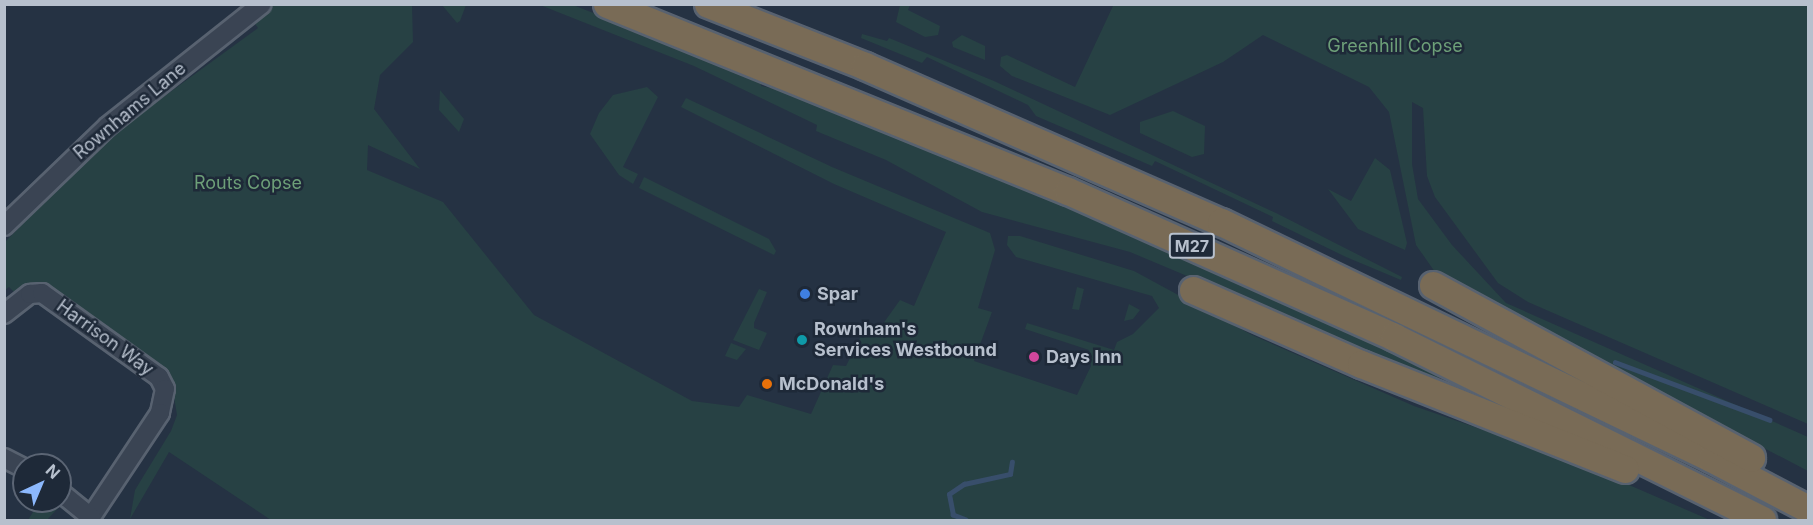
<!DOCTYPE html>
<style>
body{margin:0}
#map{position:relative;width:1813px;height:525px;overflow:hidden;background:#253243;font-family:Inter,sans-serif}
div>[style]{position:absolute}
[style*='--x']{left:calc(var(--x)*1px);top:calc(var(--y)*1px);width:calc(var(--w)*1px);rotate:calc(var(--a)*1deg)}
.green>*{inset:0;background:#274144}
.stream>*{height:4.5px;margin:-2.25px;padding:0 2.25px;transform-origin:2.25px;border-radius:2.25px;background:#384e6b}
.roads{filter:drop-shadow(2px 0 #586270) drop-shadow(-2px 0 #586270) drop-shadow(0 2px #586270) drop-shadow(0 -2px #586270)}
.minor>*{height:18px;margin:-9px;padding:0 9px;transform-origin:9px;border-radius:9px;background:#3a4453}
.highway>*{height:27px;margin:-13.5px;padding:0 13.5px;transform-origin:13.5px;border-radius:13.5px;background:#796b56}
.dots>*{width:16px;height:16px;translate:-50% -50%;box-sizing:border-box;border:3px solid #1e2938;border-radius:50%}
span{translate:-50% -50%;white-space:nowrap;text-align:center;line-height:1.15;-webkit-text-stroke:5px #1e2938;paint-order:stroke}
.shield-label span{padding:2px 4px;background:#1e2938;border:2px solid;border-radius:4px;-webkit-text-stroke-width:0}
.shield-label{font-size:16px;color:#b7c0cd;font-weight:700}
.park-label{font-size:18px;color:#6d9f78}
.street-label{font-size:18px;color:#b7c0cd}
.poi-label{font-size:18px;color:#b7c0cd;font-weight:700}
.left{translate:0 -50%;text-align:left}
.frame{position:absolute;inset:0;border:6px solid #b7c0cd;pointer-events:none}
.north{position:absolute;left:12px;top:453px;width:60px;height:60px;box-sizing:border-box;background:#1e2938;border:2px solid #5b6574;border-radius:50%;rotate:44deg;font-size:16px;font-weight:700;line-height:24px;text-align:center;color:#b7c0cd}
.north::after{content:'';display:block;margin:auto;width:21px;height:27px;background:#8cb8fd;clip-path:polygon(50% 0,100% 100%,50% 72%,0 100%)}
</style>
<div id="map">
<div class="green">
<i style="clip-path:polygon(242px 5px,412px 5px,413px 42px,380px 75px,374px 109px,420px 169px,368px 145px,367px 170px,443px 202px,534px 315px,692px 401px,739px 407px,747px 395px,811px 414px,833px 365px,846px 366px,865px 328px,880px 328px,900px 300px,914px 306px,946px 232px,834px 184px,681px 107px,686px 98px,832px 167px,990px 233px,995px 250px,978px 308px,992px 312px,974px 361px,1077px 395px,1091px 366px,1089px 350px,1025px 329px,1027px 323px,1114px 350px,1117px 342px,1133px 334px,1159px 308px,1152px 296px,1016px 257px,1007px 245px,1008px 236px,1020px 236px,1134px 271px,1252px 335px,1414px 406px,1576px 462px,1710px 520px,271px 520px,169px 452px,130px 519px,135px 490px,171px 431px,177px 415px,172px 385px,58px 295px,17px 295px,9px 287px,5px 290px,5px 242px,80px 166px,140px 114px,258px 28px)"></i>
<i style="clip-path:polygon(442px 5px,466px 5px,460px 21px,457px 23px)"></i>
<i style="clip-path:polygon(540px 5px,573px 5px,761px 79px,761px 86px,797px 93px,948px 155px,1299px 309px,1440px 375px,1437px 381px,1130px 252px,982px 212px,886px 160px,816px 131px,817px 125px,694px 66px)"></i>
<i style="clip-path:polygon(900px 5px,910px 5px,908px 10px,940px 26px,938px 35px,925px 37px,896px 22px)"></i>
<i style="clip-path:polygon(1110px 5px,1808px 5px,1808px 424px,1528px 302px,1498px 283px,1435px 197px,1427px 176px,1423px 108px,1412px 102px,1412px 164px,1418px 199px,1452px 245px,1506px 303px,1808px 437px,1808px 471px,1471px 295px,1435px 272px,1416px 245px,1389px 112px,1369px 87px,1263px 35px,1223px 62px,1110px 115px,1012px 76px,1000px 66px,1001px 57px,1007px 55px,1075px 87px,1113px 6px)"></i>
<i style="clip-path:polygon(862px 34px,887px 41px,889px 38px,994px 81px,1276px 213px,1402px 277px,1401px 280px,1346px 257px,1272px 221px,1273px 217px,1155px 161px,1152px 166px,1036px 116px,1028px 105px,927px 57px,922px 63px,861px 38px)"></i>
<i style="clip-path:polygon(962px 35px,985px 46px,985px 60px,953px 47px,952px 42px)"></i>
<i style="clip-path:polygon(647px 87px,658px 97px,623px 167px,638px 174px,633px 184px,619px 175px,590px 134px,599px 113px,613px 95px)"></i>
<i style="clip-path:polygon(440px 90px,464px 119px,459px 132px,439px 110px)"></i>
<i style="clip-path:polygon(1173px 111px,1205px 126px,1204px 154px,1192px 157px,1140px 133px,1140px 122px)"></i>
<i style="clip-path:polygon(1375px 158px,1390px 170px,1407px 243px,1405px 250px,1358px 229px,1328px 189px,1351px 201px)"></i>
<i style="clip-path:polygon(644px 177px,769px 239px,776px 251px,774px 255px,639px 188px)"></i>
<i style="clip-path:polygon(1077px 287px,1084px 289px,1079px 310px,1072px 309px)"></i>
<i style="clip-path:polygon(759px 289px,767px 292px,754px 323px,754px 328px,767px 333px,759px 350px,733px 340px)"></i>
<i style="clip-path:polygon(1129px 304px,1140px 310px,1133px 319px,1124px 321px)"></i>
<i style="clip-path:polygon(731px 343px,746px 349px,737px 360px,725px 356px)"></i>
<i style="clip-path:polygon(40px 501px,51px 501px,59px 507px,47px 520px,28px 520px)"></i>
</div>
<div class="stream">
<i style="--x:1615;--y:362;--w:165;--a:20.5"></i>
<i style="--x:966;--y:520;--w:14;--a:-159"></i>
<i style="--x:953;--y:515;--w:21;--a:-101"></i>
<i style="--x:949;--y:494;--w:18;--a:-34"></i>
<i style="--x:964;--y:484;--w:47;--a:-12.3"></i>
<i style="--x:1010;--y:474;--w:12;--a:-81"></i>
</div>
<div class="roads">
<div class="minor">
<i style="--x:4;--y:226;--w:144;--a:-43.9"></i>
<i style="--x:108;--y:126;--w:196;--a:-38.4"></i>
<i style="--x:4;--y:314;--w:33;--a:-38"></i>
<i style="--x:30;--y:294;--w:12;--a:-5"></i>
<i style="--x:42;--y:293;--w:144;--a:35.7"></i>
<i style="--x:159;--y:377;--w:13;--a:63"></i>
<i style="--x:165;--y:389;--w:25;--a:102"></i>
<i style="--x:160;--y:413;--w:128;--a:123.6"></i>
<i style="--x:4;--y:458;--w:22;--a:27"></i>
<i style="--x:60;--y:492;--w:40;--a:39"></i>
</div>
<div class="highway">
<i style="--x:607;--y:4;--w:497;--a:22.1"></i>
<i style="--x:1068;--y:191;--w:357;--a:24.1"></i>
<i style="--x:1394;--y:337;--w:411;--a:26.4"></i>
<i style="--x:708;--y:4;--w:169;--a:21.5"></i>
<i style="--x:865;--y:66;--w:389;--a:23.7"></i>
<i style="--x:1221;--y:222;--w:544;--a:25.72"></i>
<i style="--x:1711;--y:458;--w:110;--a:27.7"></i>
<i style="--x:1433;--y:285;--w:362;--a:28.5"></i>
<i style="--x:1193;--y:290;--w:184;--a:23.8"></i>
<i style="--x:1361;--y:364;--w:284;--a:21.7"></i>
</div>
</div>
<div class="dots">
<i style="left:805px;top:294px;background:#3f7fe0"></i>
<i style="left:802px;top:340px;background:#0f9aa8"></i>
<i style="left:1034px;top:357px;background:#d1479c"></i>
<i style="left:767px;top:384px;background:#e8710a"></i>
</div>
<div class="shield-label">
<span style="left:1192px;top:246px">M27</span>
</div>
<div class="park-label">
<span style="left:1395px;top:46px">Greenhill Copse</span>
<span style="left:248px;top:183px">Routs Copse</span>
</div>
<div class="street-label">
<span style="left:130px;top:111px;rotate:-40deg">Rownhams Lane</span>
<span style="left:105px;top:338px;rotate:36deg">Harrison Way</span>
</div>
<div class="poi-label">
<span class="left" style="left:817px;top:294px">Spar</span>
<span class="left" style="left:814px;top:340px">Rownham's<br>Services Westbound</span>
<span class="left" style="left:1046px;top:357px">Days Inn</span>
<span class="left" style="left:779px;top:384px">McDonald's</span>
</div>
<div class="frame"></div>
<div class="north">N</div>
</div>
